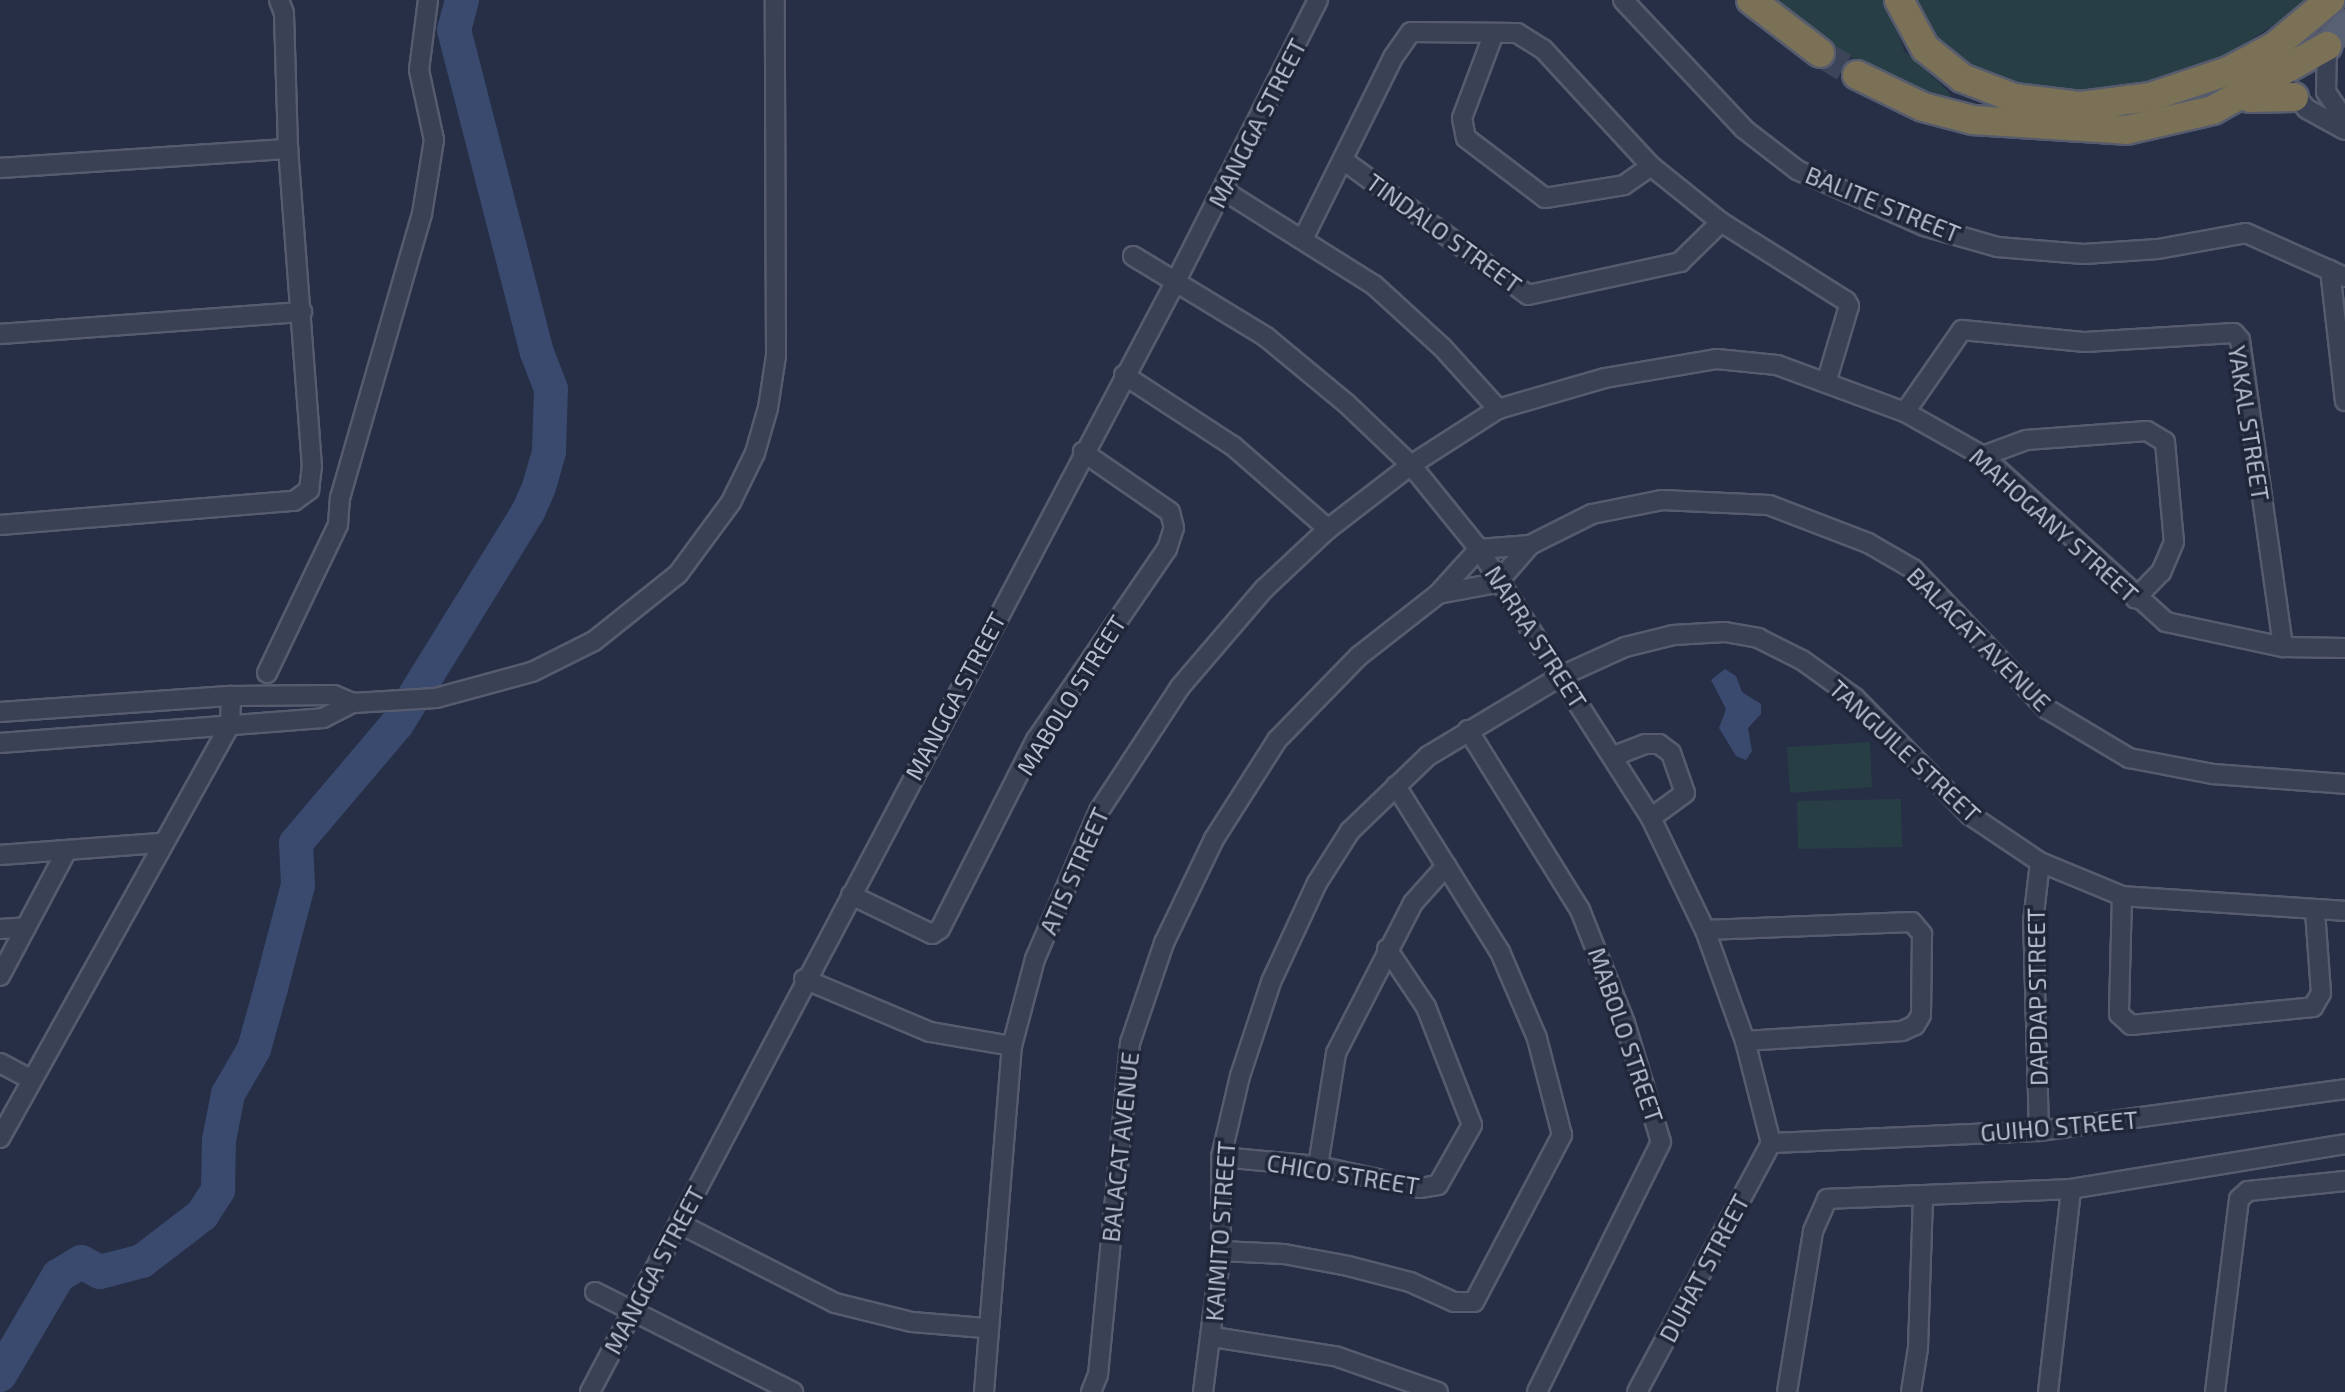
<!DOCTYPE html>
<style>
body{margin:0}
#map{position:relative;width:2345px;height:1392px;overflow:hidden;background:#262f45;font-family:"Exo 2",sans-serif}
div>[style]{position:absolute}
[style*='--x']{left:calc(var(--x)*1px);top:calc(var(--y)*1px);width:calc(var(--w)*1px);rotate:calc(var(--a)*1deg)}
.green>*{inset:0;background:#283e45}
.water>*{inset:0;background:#3a496e}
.river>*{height:34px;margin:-17px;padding:0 17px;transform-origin:17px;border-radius:17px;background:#3a496e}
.highway-tunnel>*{height:28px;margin-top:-14px;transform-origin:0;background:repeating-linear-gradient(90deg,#3c4459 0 28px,transparent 0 42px)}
.roads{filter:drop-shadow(2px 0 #565c6e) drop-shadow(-2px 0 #565c6e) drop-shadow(0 2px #565c6e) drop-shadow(0 -2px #565c6e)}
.minor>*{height:18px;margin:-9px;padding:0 9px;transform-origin:9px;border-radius:9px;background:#3a4154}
.major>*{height:24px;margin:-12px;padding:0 12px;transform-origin:12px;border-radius:12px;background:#586074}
.highway>*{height:28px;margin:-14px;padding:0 14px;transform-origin:14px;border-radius:14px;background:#7a7157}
span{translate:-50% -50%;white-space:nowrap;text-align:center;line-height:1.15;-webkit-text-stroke:7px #1f2639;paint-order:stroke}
.street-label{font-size:24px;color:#b8bdcd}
</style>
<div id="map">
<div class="green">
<i style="clip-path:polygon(1765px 0,1885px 0,1904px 51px,1948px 91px,1955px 106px,1906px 90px,1780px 15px)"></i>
<i style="clip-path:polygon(1909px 0,2313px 0,2210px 65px,2128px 92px,2073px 97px,2015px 88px,1976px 73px,1936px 48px)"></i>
<i style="clip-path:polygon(1870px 742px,1872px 787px,1790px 793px,1787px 747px)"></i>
<i style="clip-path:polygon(1901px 799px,1902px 847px,1798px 849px,1797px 801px)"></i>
</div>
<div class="water">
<i style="clip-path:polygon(1725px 669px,1736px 676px,1742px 692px,1761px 704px,1761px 714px,1748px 728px,1752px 751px,1746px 760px,1736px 756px,1719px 728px,1726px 709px,1711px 680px)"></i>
</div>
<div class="river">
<i style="--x:0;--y:1375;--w:115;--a:-59.6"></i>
<i style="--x:58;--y:1276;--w:27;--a:-31"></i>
<i style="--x:81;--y:1262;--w:21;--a:28"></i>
<i style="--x:100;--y:1272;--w:43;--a:-14.7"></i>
<i style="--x:142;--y:1261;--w:76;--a:-37.5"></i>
<i style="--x:202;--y:1215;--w:30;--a:-57"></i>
<i style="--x:218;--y:1190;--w:50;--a:-88.9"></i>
<i style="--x:219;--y:1140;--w:47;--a:-78.9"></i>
<i style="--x:228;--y:1094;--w:52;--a:-60"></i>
<i style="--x:254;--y:1049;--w:63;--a:-74.4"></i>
<i style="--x:271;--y:988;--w:106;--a:-75.3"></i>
<i style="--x:298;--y:885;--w:42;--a:-92.7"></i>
<i style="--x:296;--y:843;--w:156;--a:-49.7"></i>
<i style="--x:397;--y:724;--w:249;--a:-58.3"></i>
<i style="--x:528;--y:512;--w:27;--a:-66"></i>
<i style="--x:539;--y:487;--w:37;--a:-74"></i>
<i style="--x:549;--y:451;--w:62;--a:-88.2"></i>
<i style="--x:551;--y:389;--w:39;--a:-111"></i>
<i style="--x:537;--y:353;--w:333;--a:-104.4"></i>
<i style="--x:454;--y:30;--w:31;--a:-75"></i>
</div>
<div class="highway-tunnel">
<i style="--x:1820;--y:53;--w:43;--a:30.7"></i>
</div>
<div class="roads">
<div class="minor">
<i style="--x:1623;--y:0;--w:177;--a:46.8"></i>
<i style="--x:1744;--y:129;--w:67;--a:37.7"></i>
<i style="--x:1797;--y:170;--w:139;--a:23.8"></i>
<i style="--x:1924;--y:226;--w:76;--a:16"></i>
<i style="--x:1997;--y:247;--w:87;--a:4.6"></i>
<i style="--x:2084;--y:254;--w:74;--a:-3.9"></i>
<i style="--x:2158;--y:249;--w:89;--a:-10.3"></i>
<i style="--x:2246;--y:233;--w:108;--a:24"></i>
<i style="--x:1494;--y:33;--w:91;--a:110.6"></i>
<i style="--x:1462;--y:118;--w:20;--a:79"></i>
<i style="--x:1466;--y:138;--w:99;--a:37.2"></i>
<i style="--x:1545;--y:198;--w:80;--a:-9.3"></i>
<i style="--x:1624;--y:185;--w:33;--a:-35"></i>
<i style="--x:2327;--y:46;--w:46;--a:91.2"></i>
<i style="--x:2326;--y:92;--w:34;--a:56"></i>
<i style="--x:2288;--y:88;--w:28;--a:48"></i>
<i style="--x:2307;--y:109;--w:43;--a:28.9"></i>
<i style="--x:1343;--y:160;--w:229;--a:36.1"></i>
<i style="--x:1528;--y:295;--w:156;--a:-12.2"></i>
<i style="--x:1680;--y:262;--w:57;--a:-44.3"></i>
<i style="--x:0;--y:168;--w:289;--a:-3.8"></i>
<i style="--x:1223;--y:190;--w:178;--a:32.2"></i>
<i style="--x:1374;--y:285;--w:92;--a:42.4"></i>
<i style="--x:1442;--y:347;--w:84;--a:47.9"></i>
<i style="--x:1304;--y:237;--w:202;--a:-63.6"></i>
<i style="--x:1394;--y:56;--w:29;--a:-55"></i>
<i style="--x:1411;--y:32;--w:106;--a:0.5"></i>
<i style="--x:1517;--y:33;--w:31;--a:32"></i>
<i style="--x:1543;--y:49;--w:159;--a:47.3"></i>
<i style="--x:1651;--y:166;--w:90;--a:38.7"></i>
<i style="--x:1721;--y:222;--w:148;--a:32.3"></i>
<i style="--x:1846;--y:301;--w:6;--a:59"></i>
<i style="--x:1849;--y:306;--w:77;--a:106.6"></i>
<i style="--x:1133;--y:256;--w:156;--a:31.3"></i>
<i style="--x:1266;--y:337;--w:105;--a:39.6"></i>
<i style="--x:1347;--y:404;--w:88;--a:43.6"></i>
<i style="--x:1411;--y:465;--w:108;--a:51"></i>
<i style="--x:1479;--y:549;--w:319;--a:57.4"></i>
<i style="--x:1651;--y:818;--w:124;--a:64.3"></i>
<i style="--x:1705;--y:930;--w:118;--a:70.2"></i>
<i style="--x:1745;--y:1041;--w:105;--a:75.7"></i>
<i style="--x:2330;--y:270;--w:132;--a:83.5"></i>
<i style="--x:0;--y:334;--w:303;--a:-4.2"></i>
<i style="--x:1124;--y:375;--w:130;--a:33.1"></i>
<i style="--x:1233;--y:446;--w:126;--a:41.1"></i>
<i style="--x:1905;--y:412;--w:100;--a:-55.2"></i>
<i style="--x:1962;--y:330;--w:124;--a:5.6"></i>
<i style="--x:2085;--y:342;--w:149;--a:-3.5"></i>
<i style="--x:2234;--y:333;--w:9;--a:49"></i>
<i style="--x:2240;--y:340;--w:310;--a:82"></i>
<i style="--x:1983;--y:456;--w:46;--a:-20.4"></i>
<i style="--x:2026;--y:440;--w:121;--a:-4.3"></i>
<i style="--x:2147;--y:431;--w:21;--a:31"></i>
<i style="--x:2165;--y:442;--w:100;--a:84.9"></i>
<i style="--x:2174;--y:542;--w:33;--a:113"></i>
<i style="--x:2161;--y:572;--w:37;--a:134"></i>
<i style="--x:0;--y:525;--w:295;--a:-4.7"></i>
<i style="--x:294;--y:501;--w:19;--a:-36"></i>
<i style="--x:309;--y:490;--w:23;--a:-83"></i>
<i style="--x:312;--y:467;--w:319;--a:-94.3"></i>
<i style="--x:288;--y:149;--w:136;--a:-91.7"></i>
<i style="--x:284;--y:13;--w:14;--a:-111"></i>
<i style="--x:1438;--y:594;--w:60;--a:-10.6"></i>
<i style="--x:1497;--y:583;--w:50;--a:-49"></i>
<i style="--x:1530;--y:545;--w:69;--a:-26.6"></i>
<i style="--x:1592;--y:514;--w:71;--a:-11.3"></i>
<i style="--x:1662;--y:500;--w:107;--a:2.7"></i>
<i style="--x:1769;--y:505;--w:106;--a:21"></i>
<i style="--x:1868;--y:543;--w:52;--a:30"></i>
<i style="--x:1913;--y:569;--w:194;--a:46.3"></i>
<i style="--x:2047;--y:709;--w:96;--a:30.9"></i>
<i style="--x:2129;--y:758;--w:86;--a:10.8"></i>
<i style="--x:2213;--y:774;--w:132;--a:4.3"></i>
<i style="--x:267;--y:673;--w:164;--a:-64.4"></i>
<i style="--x:338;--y:525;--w:27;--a:-86"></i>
<i style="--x:340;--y:498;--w:296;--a:-73.9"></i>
<i style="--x:422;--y:214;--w:75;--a:-80.8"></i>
<i style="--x:434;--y:140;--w:72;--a:-102.1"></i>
<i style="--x:419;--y:70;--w:71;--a:-82.7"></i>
<i style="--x:0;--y:712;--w:232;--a:-4"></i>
<i style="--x:231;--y:696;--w:103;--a:-0.6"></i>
<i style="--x:334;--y:695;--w:21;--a:23"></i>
<i style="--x:1468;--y:730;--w:212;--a:58.1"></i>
<i style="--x:1580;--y:910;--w:122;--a:68.3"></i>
<i style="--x:1625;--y:1023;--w:124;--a:73.2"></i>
<i style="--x:1661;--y:1142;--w:279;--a:116.4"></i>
<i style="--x:0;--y:743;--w:324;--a:-4.4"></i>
<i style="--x:323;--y:718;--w:34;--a:-27"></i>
<i style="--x:353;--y:703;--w:83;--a:-3.4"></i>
<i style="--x:436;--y:698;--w:99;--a:-15.2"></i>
<i style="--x:532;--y:672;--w:69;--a:-26.6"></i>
<i style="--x:594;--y:641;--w:107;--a:-38.6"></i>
<i style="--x:678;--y:574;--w:89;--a:-53.6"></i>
<i style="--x:731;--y:502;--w:55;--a:-63.9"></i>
<i style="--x:755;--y:453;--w:47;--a:-73.9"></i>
<i style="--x:768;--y:408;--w:53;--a:-81.3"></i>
<i style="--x:776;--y:356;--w:356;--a:-90.2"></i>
<i style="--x:1614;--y:756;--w:33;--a:-21"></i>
<i style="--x:1645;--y:744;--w:14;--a:0"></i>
<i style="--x:1659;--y:744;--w:15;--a:37"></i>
<i style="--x:1671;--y:753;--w:42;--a:70.7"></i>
<i style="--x:1685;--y:793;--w:42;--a:143.7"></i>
<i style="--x:0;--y:855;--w:161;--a:-4.3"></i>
<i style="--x:851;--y:895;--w:90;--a:25.7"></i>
<i style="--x:932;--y:934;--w:9;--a:-32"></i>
<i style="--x:940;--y:929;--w:212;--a:-63.1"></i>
<i style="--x:1036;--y:740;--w:232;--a:-55.6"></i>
<i style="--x:1167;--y:549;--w:22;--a:-72"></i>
<i style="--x:1174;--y:528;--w:16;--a:-104"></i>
<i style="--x:1170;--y:512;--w:106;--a:-145.4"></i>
<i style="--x:2122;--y:896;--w:118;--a:91.5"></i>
<i style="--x:2119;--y:1014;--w:16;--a:43"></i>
<i style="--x:2131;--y:1025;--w:183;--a:-5.6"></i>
<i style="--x:2313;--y:1007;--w:16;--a:-60"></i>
<i style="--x:2321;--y:993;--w:81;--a:-94.2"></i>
<i style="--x:0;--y:929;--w:26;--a:-4"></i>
<i style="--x:1705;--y:930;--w:207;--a:-2.2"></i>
<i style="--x:1912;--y:922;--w:16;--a:50"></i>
<i style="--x:1922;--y:934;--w:81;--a:90.7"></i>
<i style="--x:1921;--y:1015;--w:12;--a:121"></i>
<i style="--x:1915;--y:1025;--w:14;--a:155"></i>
<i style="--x:1902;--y:1031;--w:157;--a:176.4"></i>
<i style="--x:0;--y:976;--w:143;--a:-62"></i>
<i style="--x:804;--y:979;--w:137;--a:22.8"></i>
<i style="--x:930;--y:1032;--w:83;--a:9.7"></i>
<i style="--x:0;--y:1063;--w:36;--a:28"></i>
<i style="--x:2039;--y:1131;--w:209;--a:-91.6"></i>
<i style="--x:2033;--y:922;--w:60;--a:-83.3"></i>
<i style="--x:0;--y:1138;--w:473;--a:-60.9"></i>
<i style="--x:230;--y:725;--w:29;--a:-88"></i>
<i style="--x:1771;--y:1143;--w:268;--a:-2.6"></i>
<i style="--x:2039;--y:1131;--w:309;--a:-7.8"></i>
<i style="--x:1221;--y:1157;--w:97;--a:5.3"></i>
<i style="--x:1318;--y:1166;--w:104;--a:12.2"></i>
<i style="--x:1420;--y:1188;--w:18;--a:-9"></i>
<i style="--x:1438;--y:1185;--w:69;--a:-60.5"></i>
<i style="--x:1472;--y:1125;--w:127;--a:-111.3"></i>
<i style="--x:1426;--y:1007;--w:70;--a:-123.9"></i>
<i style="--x:1318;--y:1166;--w:114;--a:-80.9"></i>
<i style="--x:1336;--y:1053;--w:169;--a:-62.8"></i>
<i style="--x:1413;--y:903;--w:50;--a:-48.3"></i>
<i style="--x:680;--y:1224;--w:174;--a:27"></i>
<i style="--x:835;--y:1303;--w:79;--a:13.9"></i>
<i style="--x:912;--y:1322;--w:73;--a:4.7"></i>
<i style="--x:1221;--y:1251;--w:63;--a:2.7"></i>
<i style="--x:1284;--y:1254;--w:65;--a:10.6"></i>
<i style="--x:1348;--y:1266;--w:64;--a:14.5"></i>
<i style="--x:1410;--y:1282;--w:48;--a:24.4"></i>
<i style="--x:1454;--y:1302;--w:20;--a:0"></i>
<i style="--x:1474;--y:1302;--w:189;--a:-62.2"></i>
<i style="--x:1562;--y:1135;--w:100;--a:-104.5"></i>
<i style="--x:1537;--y:1038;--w:94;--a:-113.3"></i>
<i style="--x:1500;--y:952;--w:196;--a:-122.1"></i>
<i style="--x:595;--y:1292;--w:222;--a:26.8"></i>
<i style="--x:1213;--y:1337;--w:123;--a:8.9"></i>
<i style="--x:1335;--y:1356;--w:109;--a:19.3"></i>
<i style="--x:590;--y:1392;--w:1256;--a:-62.19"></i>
<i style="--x:1176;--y:281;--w:315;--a:-63.2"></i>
<i style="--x:984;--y:1392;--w:347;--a:-85.4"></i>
<i style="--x:1012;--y:1046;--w:90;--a:-75.2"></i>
<i style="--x:1035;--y:959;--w:161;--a:-66.6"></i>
<i style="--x:1099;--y:811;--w:148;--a:-56.8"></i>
<i style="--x:1180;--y:687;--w:129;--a:-49.4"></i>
<i style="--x:1264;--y:589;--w:88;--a:-43.2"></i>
<i style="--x:1328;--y:529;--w:105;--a:-37.6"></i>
<i style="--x:1411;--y:465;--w:103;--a:-32.8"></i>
<i style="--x:1498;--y:409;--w:111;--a:-16.2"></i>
<i style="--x:1605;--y:378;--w:114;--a:-9.6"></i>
<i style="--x:1717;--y:359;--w:60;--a:5.7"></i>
<i style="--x:1777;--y:365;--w:136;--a:20.2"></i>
<i style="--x:1905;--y:412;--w:90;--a:29.4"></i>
<i style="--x:1983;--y:456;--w:247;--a:42.2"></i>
<i style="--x:2166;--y:622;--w:120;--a:12.1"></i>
<i style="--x:2283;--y:647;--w:62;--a:0.9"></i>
<i style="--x:1091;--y:1392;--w:18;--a:-68"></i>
<i style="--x:1098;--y:1375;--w:334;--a:-84.5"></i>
<i style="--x:1130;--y:1043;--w:106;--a:-71.2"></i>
<i style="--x:1164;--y:943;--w:115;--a:-64.3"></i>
<i style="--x:1214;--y:839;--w:117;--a:-57.5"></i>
<i style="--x:1277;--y:740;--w:117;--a:-45.7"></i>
<i style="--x:1359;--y:656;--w:100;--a:-38.1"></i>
<i style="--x:1438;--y:594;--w:61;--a:-47.7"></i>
<i style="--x:1479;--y:549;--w:51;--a:-4.5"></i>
<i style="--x:1203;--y:1392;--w:142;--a:-82.7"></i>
<i style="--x:1221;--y:1251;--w:94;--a:-90"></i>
<i style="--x:1221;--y:1157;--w:83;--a:-76.8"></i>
<i style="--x:1240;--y:1076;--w:99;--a:-71.7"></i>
<i style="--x:1271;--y:982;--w:109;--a:-65.1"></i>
<i style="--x:1317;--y:883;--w:62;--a:-57.6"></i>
<i style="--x:1350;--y:831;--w:108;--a:-43.9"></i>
<i style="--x:1428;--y:756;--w:155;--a:-31"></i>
<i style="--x:1561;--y:676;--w:70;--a:-24.4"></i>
<i style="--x:1625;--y:647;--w:49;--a:-14"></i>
<i style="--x:1673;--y:635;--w:52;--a:-3.3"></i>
<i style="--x:1725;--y:632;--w:34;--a:10"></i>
<i style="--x:1758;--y:638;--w:49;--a:26.6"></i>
<i style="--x:1802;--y:660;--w:65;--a:35.6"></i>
<i style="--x:1855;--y:698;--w:164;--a:45.5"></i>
<i style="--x:1970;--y:815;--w:84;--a:33.9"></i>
<i style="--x:2040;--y:862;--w:89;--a:22.5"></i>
<i style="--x:2122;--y:896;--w:224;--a:3.8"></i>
<i style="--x:1637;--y:1392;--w:283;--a:-61.7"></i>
<i style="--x:1787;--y:1392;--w:163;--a:-80.8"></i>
<i style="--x:1813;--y:1231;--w:35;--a:-66"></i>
<i style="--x:1827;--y:1199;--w:244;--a:-2.3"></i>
<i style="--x:2071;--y:1189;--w:278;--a:-9.3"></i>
<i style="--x:1911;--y:1392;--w:45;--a:-81"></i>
<i style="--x:1918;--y:1348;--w:152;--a:-88.1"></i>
<i style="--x:2048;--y:1392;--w:204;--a:-83.5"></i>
<i style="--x:2215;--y:1392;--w:194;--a:-82.9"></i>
<i style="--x:2239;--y:1199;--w:12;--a:-42"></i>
<i style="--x:2248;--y:1191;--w:98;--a:-5.9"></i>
</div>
<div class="major">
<i style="--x:2327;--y:46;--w:29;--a:-52"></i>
</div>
<div class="highway">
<i style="--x:1751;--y:0;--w:87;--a:37.5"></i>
<i style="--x:1899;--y:0;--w:55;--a:61.6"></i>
<i style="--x:1925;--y:48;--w:48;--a:39"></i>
<i style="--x:1962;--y:78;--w:56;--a:21"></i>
<i style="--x:2014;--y:98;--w:67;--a:6.8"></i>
<i style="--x:2081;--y:106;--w:70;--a:-7.4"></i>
<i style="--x:2150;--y:97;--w:82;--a:-18.4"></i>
<i style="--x:2228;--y:71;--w:53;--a:-28"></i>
<i style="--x:2275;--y:46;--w:72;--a:-39.9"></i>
<i style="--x:1857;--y:75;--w:73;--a:25.9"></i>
<i style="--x:1923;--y:107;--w:52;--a:14.6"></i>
<i style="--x:1973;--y:120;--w:153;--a:3.7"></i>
<i style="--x:2126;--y:130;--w:89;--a:-12.9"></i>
<i style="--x:2213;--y:110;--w:131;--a:-29.3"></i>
<i style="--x:2250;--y:98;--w:44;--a:-1.3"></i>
</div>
</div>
<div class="street-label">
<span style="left:1257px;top:123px;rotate:-63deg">MANGGA STREET</span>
<span style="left:1883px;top:204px;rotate:22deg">BALITE STREET</span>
<span style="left:1444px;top:233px;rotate:36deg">TINDALO STREET</span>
<span style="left:2249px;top:423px;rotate:81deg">YAKAL STREET</span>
<span style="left:2054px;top:525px;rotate:42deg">MAHOGANY STREET</span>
<span style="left:1536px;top:637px;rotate:57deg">NARRA STREET</span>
<span style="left:1979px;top:639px;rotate:45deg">BALACAT AVENUE</span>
<span style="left:1071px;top:695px;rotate:-58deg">MABOLO STREET</span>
<span style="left:955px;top:696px;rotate:-62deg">MANGGA STREET</span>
<span style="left:1905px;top:751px;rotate:43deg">TANGUILE STREET</span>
<span style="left:1074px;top:871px;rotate:-66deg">ATIS STREET</span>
<span style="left:2037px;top:997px;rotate:-91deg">DAPDAP STREET</span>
<span style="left:1626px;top:1035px;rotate:71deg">MABOLO STREET</span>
<span style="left:2059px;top:1126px;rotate:-5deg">GUIHO STREET</span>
<span style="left:1120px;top:1147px;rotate:-84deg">BALACAT AVENUE</span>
<span style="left:1343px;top:1174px;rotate:9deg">CHICO STREET</span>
<span style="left:1220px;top:1231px;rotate:-86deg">KAIMITO STREET</span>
<span style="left:1704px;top:1268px;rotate:-62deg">DUHAT STREET</span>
<span style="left:654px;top:1270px;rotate:-62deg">MANGGA STREET</span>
</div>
</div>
